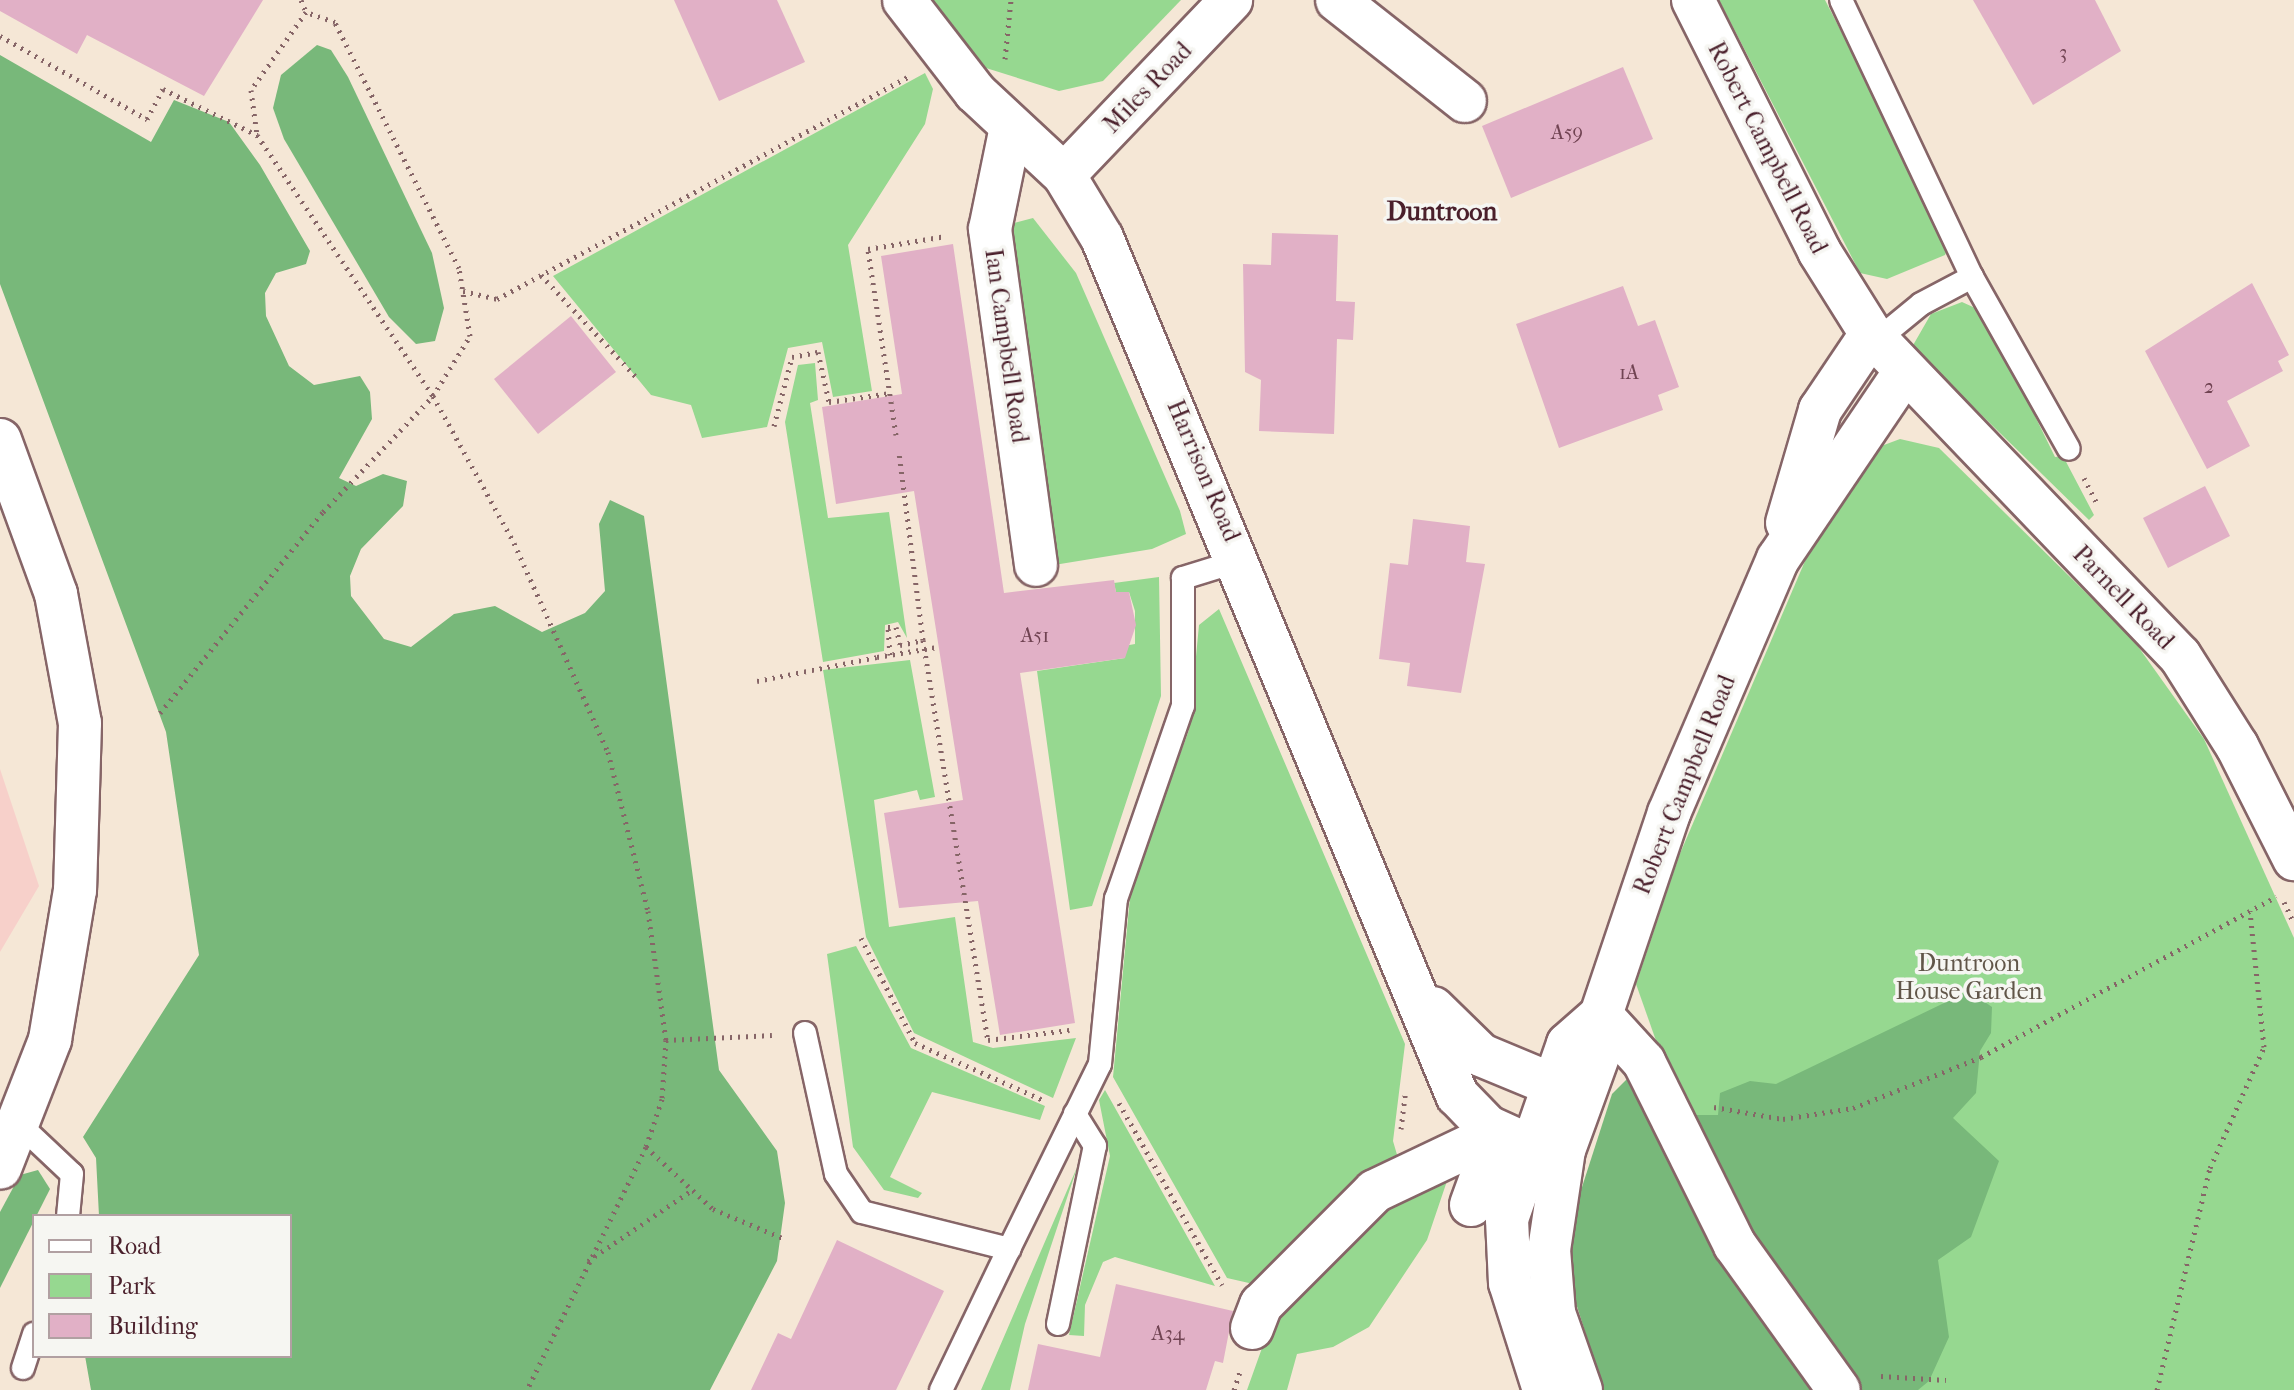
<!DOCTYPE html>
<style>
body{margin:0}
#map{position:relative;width:2294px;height:1390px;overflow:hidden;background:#f5e7d6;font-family:"IM FELL French Canon",serif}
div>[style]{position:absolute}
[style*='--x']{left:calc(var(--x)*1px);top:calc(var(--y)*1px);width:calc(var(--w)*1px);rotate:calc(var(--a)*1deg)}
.built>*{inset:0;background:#f7d0ca}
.green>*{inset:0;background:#96d890}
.forest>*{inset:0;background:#78b87a}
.building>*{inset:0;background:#e1b0c6}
.path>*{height:5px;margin-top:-2.5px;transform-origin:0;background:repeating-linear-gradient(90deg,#866567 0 2px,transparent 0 8px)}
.roads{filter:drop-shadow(2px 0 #866567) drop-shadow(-2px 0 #866567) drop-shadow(0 2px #866567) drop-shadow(0 -2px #866567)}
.lane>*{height:22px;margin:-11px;padding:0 11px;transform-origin:11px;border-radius:11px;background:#fff}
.street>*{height:42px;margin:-21px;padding:0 21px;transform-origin:21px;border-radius:21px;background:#fff}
.path-bridge>*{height:5px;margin-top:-2.5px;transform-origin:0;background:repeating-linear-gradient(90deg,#866567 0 2px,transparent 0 8px)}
span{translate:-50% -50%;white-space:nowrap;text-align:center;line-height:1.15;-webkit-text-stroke:7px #f6f6f2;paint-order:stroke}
.number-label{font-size:20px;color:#704352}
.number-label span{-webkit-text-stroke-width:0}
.street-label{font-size:24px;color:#4a1f2b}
.park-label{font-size:24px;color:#615649}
.neighbourhood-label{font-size:26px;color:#4a1f2b;font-weight:700}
.legend{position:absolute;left:32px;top:1214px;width:260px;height:144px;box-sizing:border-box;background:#f6f6f2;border:2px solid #b1a0a2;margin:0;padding:10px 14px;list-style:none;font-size:24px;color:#4a1f2b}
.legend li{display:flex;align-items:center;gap:16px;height:40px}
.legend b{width:40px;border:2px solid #b1a0a2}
</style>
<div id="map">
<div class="built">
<i style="clip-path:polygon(0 769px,39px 886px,0 952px)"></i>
</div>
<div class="green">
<i style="clip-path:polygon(931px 0,1181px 0,1103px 81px,1059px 91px,986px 68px)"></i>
<i style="clip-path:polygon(1719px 0,1825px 0,1950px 243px,1945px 255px,1887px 279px,1860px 273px)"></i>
<i style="clip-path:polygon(925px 73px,933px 89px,925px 124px,848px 245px,872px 391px,833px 397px,822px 342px,788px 348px,767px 427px,702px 438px,691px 405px,651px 395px,553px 276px)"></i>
<i style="clip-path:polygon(1033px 218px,1076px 273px,1180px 511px,1186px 534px,1152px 549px,1054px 565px,1006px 234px,1014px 223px)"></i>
<i style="clip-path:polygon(1962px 302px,1984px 312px,2055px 457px,2063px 456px,2094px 515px,2089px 520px,1912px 347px,1931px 314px)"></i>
<i style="clip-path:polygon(815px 363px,818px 400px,810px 403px,828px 518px,889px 512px,907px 638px,898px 622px,885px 625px,884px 651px,823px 662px,785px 422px,798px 365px)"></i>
<i style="clip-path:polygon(1900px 439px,1939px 448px,2132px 638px,2204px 739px,2294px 938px,2294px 1390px,1860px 1390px,1678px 1103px,1636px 984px,1679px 856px,1823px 519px,1868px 451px)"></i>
<i style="clip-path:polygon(1159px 577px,1161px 696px,1092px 906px,1070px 910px,1037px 671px,1125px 658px,1124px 646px,1135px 644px,1135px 611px,1129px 592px,1116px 592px,1114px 583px)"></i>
<i style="clip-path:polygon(1219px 609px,1405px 1044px,1393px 1141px,1400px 1165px,1262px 1286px,1227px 1278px,1113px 1077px,1131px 887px,1189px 730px,1199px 625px)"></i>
<i style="clip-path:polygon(910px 660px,935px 797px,920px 800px,917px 790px,874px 800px,889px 927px,955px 917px,973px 1042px,993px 1048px,1076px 1038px,1053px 1098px,914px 1033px,866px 937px,823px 670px)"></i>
<i style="clip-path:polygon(856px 946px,911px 1048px,1045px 1106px,1040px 1120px,932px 1092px,890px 1177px,922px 1193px,918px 1198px,884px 1190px,853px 1147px,827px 954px)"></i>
<i style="clip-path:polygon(1105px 1090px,1215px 1286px,1115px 1257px,1103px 1262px,1085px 1305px,1084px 1336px,1069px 1335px,1110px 1156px,1099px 1100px)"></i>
<i style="clip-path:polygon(1078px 1165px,1025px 1324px,1010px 1390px,981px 1390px)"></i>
<i style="clip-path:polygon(1442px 1169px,1447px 1181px,1427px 1240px,1369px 1327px,1333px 1347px,1297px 1354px,1287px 1390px,1247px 1390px,1267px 1334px,1363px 1218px)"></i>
</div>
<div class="forest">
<i style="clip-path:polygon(317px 45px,331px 50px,348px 77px,432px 253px,444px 308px,435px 341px,416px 344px,389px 317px,284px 139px,273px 108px,281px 75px)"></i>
<i style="clip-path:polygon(0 55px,151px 142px,174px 100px,229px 122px,260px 165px,310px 251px,306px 264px,276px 273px,265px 293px,266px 316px,289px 366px,314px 385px,360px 376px,370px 392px,372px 419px,339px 478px,356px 486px,383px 474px,407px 481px,403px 506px,361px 549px,350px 576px,351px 596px,384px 639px,411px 647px,454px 614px,495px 606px,542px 632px,585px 613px,605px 591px,599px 524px,610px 500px,644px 516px,719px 1070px,777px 1151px,785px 1203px,777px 1261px,710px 1390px,91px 1390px,85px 1356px,290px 1356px,290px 1216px,99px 1216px,96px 1158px,83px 1137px,199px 955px,166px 732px,0 284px)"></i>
<i style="clip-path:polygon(1969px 991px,1992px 1007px,1991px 1033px,1980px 1051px,1976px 1093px,1953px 1118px,1999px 1161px,1971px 1237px,1938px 1260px,1949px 1337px,1929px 1381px,1918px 1390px,1860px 1390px,1827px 1356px,1760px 1252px,1685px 1115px,1718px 1115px,1720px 1093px,1750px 1081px,1776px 1084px)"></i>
<i style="clip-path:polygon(1628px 1078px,1635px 1080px,1827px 1390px,1604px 1390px,1571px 1288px,1573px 1215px,1612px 1094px)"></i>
<i style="clip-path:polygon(38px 1170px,50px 1189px,0 1288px,0 1212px,20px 1175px)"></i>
</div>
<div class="building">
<i style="clip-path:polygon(0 0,263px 0,204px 96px,87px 35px,77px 54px,0 11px)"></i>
<i style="clip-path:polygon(674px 0,777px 0,805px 62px,719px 101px)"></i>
<i style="clip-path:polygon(1973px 0,2095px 0,2121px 51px,2033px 105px)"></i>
<i style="clip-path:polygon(1623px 67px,1653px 139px,1511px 198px,1482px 126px)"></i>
<i style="clip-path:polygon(1272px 233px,1338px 235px,1336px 301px,1355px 302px,1353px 340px,1337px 339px,1334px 434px,1259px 431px,1261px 380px,1245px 372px,1243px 264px,1271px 265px)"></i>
<i style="clip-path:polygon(953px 244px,1004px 593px,1114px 580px,1116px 592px,1129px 592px,1136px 625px,1125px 658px,1020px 673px,1075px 1023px,1000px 1035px,978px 901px,899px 908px,884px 813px,963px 800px,914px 491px,836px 504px,822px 407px,902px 394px,881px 256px)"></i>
<i style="clip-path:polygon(2252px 283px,2289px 355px,2278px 361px,2283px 371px,2227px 401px,2250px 446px,2207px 469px,2145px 351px)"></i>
<i style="clip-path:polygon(1623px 286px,1638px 326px,1655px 320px,1679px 387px,1658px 395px,1663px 410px,1559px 448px,1516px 324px)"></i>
<i style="clip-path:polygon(571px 316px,616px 372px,538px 434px,494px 379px)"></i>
<i style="clip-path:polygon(2205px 486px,2230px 536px,2168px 568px,2143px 518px)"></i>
<i style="clip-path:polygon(1413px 519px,1470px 526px,1466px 562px,1485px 564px,1461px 693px,1407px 686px,1410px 663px,1379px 659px,1390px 563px,1408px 565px)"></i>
<i style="clip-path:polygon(837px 1240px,944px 1291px,896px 1390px,751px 1390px,778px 1333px,791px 1339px)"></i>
<i style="clip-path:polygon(1116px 1284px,1233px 1311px,1223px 1363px,1215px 1361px,1206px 1390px,1028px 1390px,1038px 1344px,1100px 1357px)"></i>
</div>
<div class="path">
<i style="--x:301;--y:0;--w:13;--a:67"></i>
<i style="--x:306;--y:12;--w:95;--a:125.2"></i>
<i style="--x:251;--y:90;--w:45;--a:82.4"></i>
<i style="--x:257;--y:135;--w:315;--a:56"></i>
<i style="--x:433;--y:396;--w:168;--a:61.1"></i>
<i style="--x:514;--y:543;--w:229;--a:65.8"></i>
<i style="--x:608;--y:752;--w:164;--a:75.9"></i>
<i style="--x:648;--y:911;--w:130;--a:82.1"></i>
<i style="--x:666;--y:1040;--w:59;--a:93.9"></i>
<i style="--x:662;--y:1099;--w:51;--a:108.4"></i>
<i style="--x:646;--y:1147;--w:271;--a:116.1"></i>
<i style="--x:0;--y:36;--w:169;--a:29.5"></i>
<i style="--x:147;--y:119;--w:34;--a:-62"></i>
<i style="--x:163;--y:89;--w:105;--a:26.1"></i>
<i style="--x:1005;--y:59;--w:59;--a:-84.2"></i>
<i style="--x:541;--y:275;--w:142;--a:47"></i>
<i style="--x:463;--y:291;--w:35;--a:13"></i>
<i style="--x:497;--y:299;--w:469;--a:-28.4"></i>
<i style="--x:774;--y:426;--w:71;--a:-75.4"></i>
<i style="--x:792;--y:357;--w:26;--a:-11"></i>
<i style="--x:818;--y:352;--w:51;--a:77.6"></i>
<i style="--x:829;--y:402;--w:62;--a:-8.4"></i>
<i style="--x:896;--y:435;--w:188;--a:-98.6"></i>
<i style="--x:868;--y:249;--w:79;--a:-9.5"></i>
<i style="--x:2084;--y:478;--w:30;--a:63"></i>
<i style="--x:923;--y:640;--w:405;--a:80.8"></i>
<i style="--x:988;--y:1040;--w:82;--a:-7"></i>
<i style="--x:890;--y:655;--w:28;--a:-94"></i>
<i style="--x:888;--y:627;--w:8;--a:0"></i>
<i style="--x:896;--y:627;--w:18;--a:77"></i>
<i style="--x:900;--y:645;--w:24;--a:-12"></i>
<i style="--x:923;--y:640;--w:189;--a:-97.3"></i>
<i style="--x:757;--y:681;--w:122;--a:-11.3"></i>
<i style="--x:160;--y:713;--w:259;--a:-51"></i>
<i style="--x:323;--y:512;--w:160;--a:-46.5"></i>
<i style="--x:433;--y:396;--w:70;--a:-58.3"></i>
<i style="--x:470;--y:336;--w:69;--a:-99.2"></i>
<i style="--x:459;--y:268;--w:275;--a:-116.8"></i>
<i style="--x:335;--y:22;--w:31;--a:-161"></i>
<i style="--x:2284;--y:902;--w:23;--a:65"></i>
<i style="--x:861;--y:938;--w:118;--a:62.8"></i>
<i style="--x:915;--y:1043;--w:142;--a:24"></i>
<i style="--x:666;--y:1040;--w:106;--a:-2.7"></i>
<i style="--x:1119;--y:1103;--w:209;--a:60.5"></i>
<i style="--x:1714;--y:1107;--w:70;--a:9.9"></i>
<i style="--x:1783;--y:1119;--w:71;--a:-8.9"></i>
<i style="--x:1853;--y:1108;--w:138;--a:-21.7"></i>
<i style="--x:1981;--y:1057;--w:336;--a:-28.5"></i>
<i style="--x:1401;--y:1129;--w:38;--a:-83"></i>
<i style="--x:646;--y:1147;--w:91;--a:42.8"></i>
<i style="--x:713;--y:1209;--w:78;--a:22.6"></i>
<i style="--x:588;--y:1261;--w:126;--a:-34.3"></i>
<i style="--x:1881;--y:1376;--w:65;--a:3.5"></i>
<i style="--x:1234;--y:1390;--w:23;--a:-72"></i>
<i style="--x:2157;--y:1390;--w:228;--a:-76.6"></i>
<i style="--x:2210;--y:1168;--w:133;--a:-65.9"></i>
<i style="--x:2264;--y:1047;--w:137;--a:-95.9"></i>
</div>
<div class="roads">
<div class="lane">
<i style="--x:1841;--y:0;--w:306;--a:64.7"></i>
<i style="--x:1972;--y:277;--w:197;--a:60.6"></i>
<i style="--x:1876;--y:341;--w:58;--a:-39.4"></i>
<i style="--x:1921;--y:304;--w:58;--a:-27.9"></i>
<i style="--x:805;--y:1033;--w:144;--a:77.6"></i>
<i style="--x:836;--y:1174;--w:46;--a:55.6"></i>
<i style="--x:862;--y:1212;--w:152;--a:14.1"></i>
<i style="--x:1009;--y:1249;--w:206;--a:-63.8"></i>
<i style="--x:1100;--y:1064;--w:166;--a:-84.5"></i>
<i style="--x:1116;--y:899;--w:204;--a:-70.9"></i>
<i style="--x:1183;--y:706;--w:128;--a:-90"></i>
<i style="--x:1183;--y:578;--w:61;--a:-17.2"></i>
<i style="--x:20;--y:1125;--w:71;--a:43.3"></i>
<i style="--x:72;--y:1174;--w:42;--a:95.4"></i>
<i style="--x:1058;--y:1324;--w:182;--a:-78.3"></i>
<i style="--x:1095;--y:1146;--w:38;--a:-122"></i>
<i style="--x:23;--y:1368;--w:36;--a:-72"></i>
<i style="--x:941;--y:1390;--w:157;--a:-64.3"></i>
</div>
<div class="street">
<i style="--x:904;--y:0;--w:116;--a:52.3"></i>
<i style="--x:975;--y:92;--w:122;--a:43"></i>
<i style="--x:1064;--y:175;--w:74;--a:58.9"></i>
<i style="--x:1102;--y:238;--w:928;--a:67.5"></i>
<i style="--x:1457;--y:1095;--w:45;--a:45.9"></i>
<i style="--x:1488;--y:1127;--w:44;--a:24.2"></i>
<i style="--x:1528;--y:1145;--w:48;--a:-26"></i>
<i style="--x:1337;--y:0;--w:163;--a:38.3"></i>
<i style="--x:1693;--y:0;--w:281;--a:63.3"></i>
<i style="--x:1819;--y:251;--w:98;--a:57.9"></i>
<i style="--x:1871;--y:334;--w:446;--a:46.2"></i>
<i style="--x:2180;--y:656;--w:107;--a:57.7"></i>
<i style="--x:2237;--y:746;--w:127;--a:63.2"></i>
<i style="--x:1011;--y:127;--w:104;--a:101.6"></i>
<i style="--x:990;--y:229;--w:339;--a:82.2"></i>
<i style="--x:1064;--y:175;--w:242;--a:-46.3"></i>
<i style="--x:0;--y:440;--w:164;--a:70"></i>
<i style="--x:56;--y:594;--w:131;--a:79.5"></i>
<i style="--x:80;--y:723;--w:167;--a:91.7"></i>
<i style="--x:75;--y:890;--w:152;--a:99.5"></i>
<i style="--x:50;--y:1040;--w:137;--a:111.3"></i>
<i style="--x:1787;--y:523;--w:118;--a:-73.7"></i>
<i style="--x:1820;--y:410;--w:92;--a:-56.1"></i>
<i style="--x:1433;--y:1008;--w:67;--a:44.4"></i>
<i style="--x:1481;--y:1055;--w:76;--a:22.5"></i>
<i style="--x:1601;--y:1015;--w:64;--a:47.5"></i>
<i style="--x:1644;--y:1062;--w:204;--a:63.6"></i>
<i style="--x:1735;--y:1245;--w:178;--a:54.4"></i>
<i style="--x:1471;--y:1205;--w:77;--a:-70.1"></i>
<i style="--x:1252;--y:1328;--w:25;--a:-69"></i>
<i style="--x:1261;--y:1305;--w:161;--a:-45"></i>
<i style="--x:1375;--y:1191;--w:135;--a:-25.4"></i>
<i style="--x:1544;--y:1390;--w:112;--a:-107.6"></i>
<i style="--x:1510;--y:1283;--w:64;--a:-92.7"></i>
<i style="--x:1507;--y:1219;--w:185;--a:-70.8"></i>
<i style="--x:1568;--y:1044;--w:44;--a:-41.3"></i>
<i style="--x:1581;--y:1390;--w:82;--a:-109.3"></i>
<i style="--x:1554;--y:1313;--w:63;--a:-94.5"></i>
<i style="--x:1549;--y:1250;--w:101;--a:-81.5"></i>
<i style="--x:1564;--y:1150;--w:114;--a:-70"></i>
<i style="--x:1603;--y:1043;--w:28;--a:-94"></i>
<i style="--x:1601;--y:1015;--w:213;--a:-71.4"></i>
<i style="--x:1669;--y:813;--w:276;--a:-66.8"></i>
<i style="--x:1778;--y:559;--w:225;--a:-55.9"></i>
</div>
</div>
<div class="path-bridge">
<i style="--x:877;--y:657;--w:61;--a:-9.5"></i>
</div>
<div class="number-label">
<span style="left:2063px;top:52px">3</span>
<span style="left:1567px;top:132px">A59</span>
<span style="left:1629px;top:372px">1A</span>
<span style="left:2209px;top:386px">2</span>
<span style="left:1035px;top:635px">A51</span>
<span style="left:1168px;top:1333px">A34</span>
</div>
<div class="street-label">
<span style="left:1148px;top:88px;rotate:-46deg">Miles Road</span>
<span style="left:1767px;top:148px;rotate:63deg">Robert Campbell Road</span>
<span style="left:1006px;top:346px;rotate:82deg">Ian Campbell Road</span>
<span style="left:1203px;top:471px;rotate:67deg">Harrison Road</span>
<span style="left:2123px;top:598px;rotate:46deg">Parnell Road</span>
<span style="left:1685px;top:785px;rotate:-68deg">Robert Campbell Road</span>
</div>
<div class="park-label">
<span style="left:1969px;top:978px">Duntroon<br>House Garden</span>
</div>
<div class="neighbourhood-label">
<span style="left:1442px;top:212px">Duntroon</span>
</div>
<ul class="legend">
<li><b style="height:10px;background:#fff"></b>Road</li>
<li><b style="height:22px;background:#96d890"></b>Park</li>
<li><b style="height:22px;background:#e1b0c6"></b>Building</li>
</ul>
</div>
